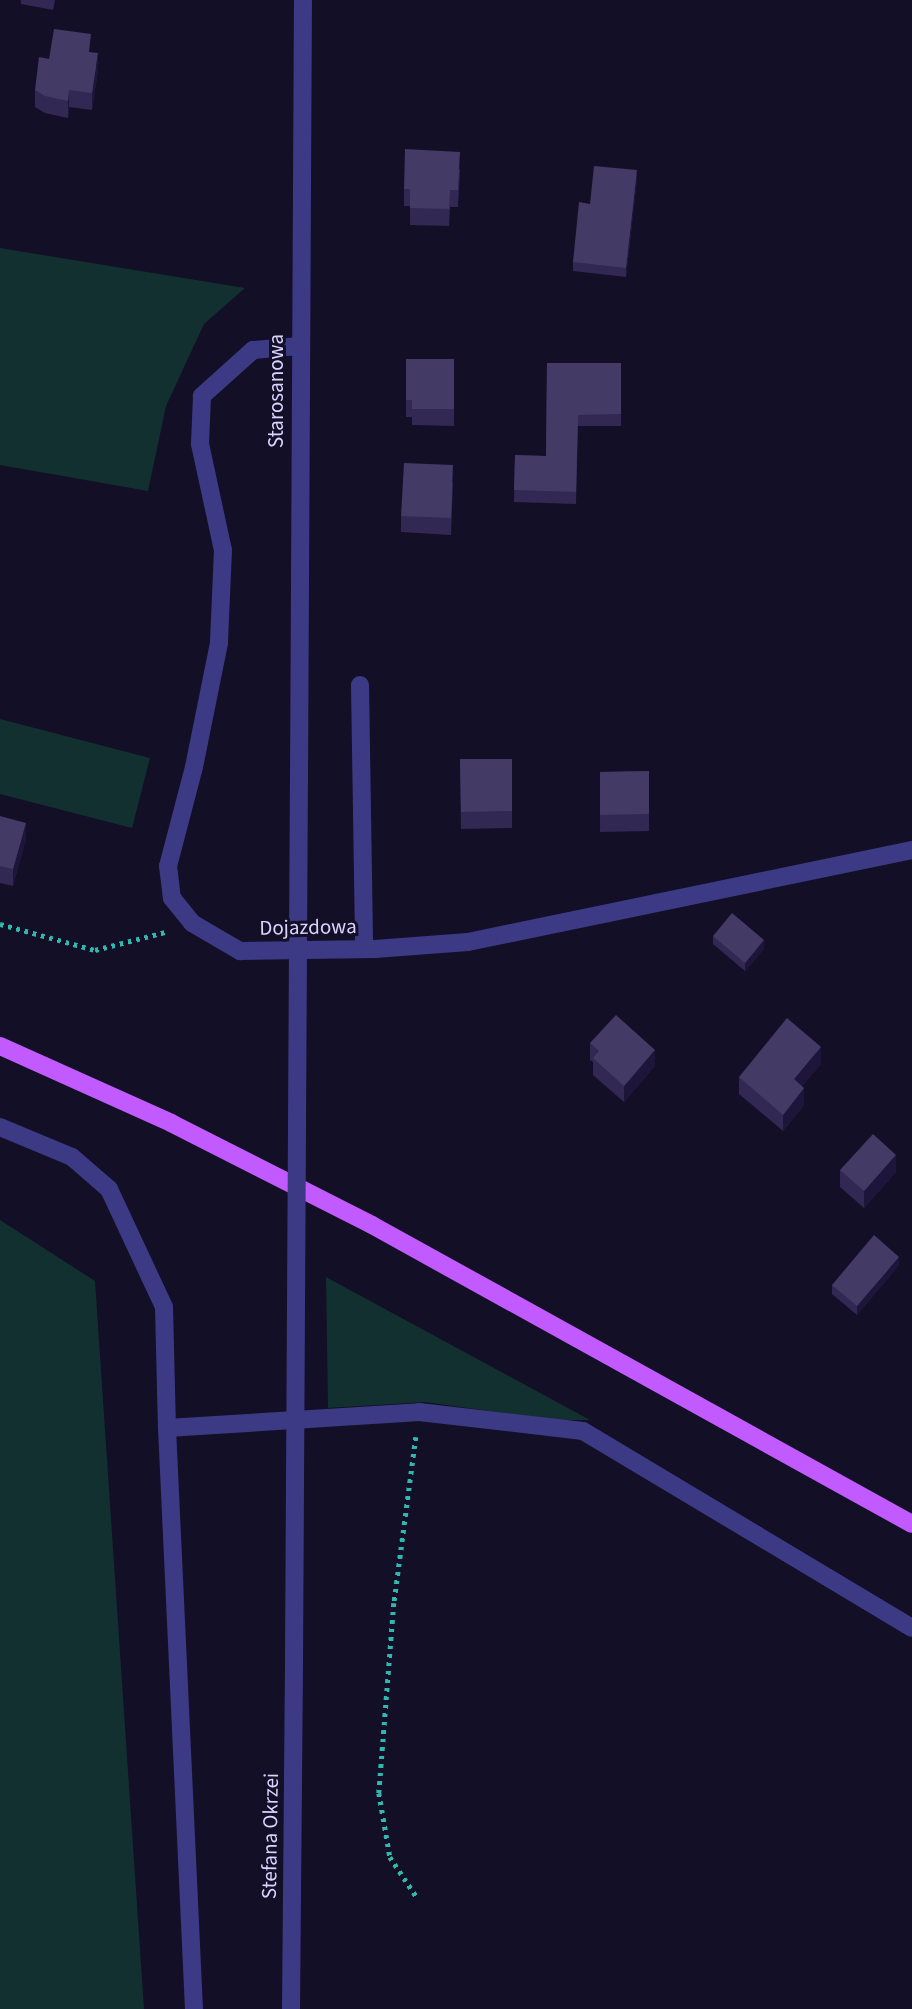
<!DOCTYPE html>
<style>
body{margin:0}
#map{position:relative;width:912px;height:2009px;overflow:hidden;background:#130f26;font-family:"Source Sans 3",sans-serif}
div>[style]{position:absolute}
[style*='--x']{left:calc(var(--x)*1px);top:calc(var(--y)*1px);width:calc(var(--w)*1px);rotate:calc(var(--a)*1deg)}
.green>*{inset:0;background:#12302f}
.path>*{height:4.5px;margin-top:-2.25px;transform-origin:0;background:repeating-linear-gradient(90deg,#2fb8b0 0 3.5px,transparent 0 8.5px)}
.minor>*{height:18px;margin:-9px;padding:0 9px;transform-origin:9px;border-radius:9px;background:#3d3a85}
.major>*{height:18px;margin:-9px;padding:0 9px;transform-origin:9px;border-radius:9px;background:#c25bff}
.minor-bridge>*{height:18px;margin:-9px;padding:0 9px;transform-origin:9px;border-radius:9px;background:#3d3a85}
.wall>*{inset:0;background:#312854}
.shaded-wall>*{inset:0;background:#1d163a}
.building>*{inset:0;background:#433a66}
span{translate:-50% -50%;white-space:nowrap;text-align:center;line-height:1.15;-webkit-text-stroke:6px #130f26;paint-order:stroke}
.street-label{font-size:21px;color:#d9d4ff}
</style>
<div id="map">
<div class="green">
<i style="clip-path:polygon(0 248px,245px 288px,204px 324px,166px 406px,148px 491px,0 465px)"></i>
<i style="clip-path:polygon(0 719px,150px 758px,132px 828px,0 794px)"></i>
<i style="clip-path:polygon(0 1220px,95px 1281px,144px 2009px,0 2009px)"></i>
<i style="clip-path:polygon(326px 1277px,590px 1420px,553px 1420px,425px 1402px,328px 1408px)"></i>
</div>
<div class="path">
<i style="--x:0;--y:924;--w:98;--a:15.3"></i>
<i style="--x:95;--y:950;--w:72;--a:-14.4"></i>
<i style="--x:416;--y:1437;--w:167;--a:97.5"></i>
<i style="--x:394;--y:1603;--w:191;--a:94.5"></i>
<i style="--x:379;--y:1793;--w:65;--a:80.2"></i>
<i style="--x:390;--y:1857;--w:47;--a:56.3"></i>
</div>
<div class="minor">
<i style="--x:299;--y:346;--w:46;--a:175"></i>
<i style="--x:253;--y:350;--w:69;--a:138"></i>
<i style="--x:202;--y:396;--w:48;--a:92.4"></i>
<i style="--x:200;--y:444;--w:108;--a:77.8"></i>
<i style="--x:223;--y:550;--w:93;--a:92.5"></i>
<i style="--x:219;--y:643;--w:126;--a:101.4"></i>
<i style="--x:194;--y:767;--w:102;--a:104.7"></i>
<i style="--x:168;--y:866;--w:32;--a:83"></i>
<i style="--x:172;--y:898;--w:32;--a:51"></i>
<i style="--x:192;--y:923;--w:56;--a:30.3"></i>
<i style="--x:240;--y:951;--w:135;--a:-0.8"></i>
<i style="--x:375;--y:949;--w:93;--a:-4.3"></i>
<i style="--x:468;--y:942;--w:453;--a:-11.7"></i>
<i style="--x:360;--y:685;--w:264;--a:89.1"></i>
<i style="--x:299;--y:781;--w:781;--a:-89.71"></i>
<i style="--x:0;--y:1127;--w:78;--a:22.6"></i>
<i style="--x:72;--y:1157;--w:49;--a:40.9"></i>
<i style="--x:109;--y:1189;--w:130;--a:65"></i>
<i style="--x:164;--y:1307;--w:121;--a:88.6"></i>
<i style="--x:167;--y:1428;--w:582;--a:87.34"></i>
<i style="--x:167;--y:1428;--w:253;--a:-3.6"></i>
<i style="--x:419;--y:1412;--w:165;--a:6.6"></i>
<i style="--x:583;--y:1431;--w:383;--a:30.9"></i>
<i style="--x:291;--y:2009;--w:346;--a:-89.5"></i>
</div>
<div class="major">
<i style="--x:0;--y:1046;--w:188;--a:24.2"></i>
<i style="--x:171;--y:1123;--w:225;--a:26.9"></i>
<i style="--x:372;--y:1225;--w:617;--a:28.97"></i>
</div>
<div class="minor-bridge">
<i style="--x:294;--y:1663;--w:882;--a:-89.68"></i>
</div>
<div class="wall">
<i style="clip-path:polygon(21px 0,55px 0,53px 10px,21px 4px)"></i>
<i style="clip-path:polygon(91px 52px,98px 70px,92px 110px,69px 107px,68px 118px,45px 113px,35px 107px,35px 90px,49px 59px)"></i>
<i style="clip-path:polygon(460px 169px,458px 207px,450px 207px,449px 226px,410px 225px,410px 206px,404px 206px,404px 189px)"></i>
<i style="clip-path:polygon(637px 179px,626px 277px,573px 271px,573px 262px,590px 204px)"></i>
<i style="clip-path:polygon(406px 359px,454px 359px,454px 426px,412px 425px,412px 417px,406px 417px)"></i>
<i style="clip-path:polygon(547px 363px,621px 363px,621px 426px,578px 426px,576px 504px,514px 502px,515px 455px,546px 456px)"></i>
<i style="clip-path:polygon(453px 482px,451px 535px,401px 532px,401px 516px)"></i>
<i style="clip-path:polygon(460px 759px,512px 759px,512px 828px,461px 829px)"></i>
<i style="clip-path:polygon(649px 771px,649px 831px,600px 832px,600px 772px)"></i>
<i style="clip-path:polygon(0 816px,26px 839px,13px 886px,0 883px)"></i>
<i style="clip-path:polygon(713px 936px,764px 949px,745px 971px,713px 944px)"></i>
<i style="clip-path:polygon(590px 1043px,655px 1066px,624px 1102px,593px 1075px,593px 1062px,590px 1060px)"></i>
<i style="clip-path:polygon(821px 1064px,802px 1086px,804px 1105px,783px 1131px,739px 1094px,739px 1077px)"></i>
<i style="clip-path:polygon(840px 1170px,896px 1172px,864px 1208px,840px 1187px)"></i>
<i style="clip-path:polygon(899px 1265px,857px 1315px,832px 1294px,832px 1285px)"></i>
</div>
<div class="shaded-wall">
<i style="clip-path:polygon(98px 53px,98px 70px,92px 110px,92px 93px)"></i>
<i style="clip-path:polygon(69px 90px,69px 107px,68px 118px,68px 101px)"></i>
<i style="clip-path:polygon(637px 170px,637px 179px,626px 277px,626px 268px)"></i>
<i style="clip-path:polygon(26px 823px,26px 839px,13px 886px,13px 869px)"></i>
<i style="clip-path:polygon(764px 940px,764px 949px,745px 971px,745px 963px)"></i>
<i style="clip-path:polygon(821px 1047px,821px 1064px,794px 1096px,794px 1079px)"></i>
<i style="clip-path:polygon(655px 1050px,655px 1066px,624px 1102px,624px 1086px)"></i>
<i style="clip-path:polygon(804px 1088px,804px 1105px,783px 1131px,783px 1115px)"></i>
<i style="clip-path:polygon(896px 1155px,896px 1172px,864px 1208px,864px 1191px)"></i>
<i style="clip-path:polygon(899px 1257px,899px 1265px,857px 1315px,857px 1306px)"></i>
</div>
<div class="building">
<i style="clip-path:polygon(54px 29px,91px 34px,89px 52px,98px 53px,92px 93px,69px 90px,68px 101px,45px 96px,35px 90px,39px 57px,49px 59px)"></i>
<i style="clip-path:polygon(405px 149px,460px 152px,458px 190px,450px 190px,449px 209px,410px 208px,410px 189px,404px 189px)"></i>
<i style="clip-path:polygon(594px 166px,637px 170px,626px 268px,573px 262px,579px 202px,590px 204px)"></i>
<i style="clip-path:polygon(406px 359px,454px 359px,454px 409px,412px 409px,412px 400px,406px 400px)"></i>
<i style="clip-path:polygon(547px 363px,621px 363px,621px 414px,578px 415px,576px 492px,514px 490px,515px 455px,546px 456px)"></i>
<i style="clip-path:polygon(404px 463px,453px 465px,451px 518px,401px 516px)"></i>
<i style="clip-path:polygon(460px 759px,512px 759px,512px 811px,461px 812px)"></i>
<i style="clip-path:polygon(649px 771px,649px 814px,600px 815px,600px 772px)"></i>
<i style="clip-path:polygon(0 816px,26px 823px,13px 869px,0 866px)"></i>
<i style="clip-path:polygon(732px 913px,764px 940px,745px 963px,713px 936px)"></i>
<i style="clip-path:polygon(616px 1015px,655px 1050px,624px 1086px,593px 1058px,599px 1051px,590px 1043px)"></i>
<i style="clip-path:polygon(787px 1018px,821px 1047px,794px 1079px,804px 1088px,783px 1115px,739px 1077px)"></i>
<i style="clip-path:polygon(873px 1134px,896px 1155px,864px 1191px,840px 1170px)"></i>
<i style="clip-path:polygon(874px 1235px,899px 1257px,857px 1306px,832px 1285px)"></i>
</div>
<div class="street-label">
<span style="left:276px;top:391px;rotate:-90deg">Starosanowa</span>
<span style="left:308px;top:927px;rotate:-1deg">Dojazdowa</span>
<span style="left:270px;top:1836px;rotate:-89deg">Stefana Okrzei</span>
</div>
</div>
